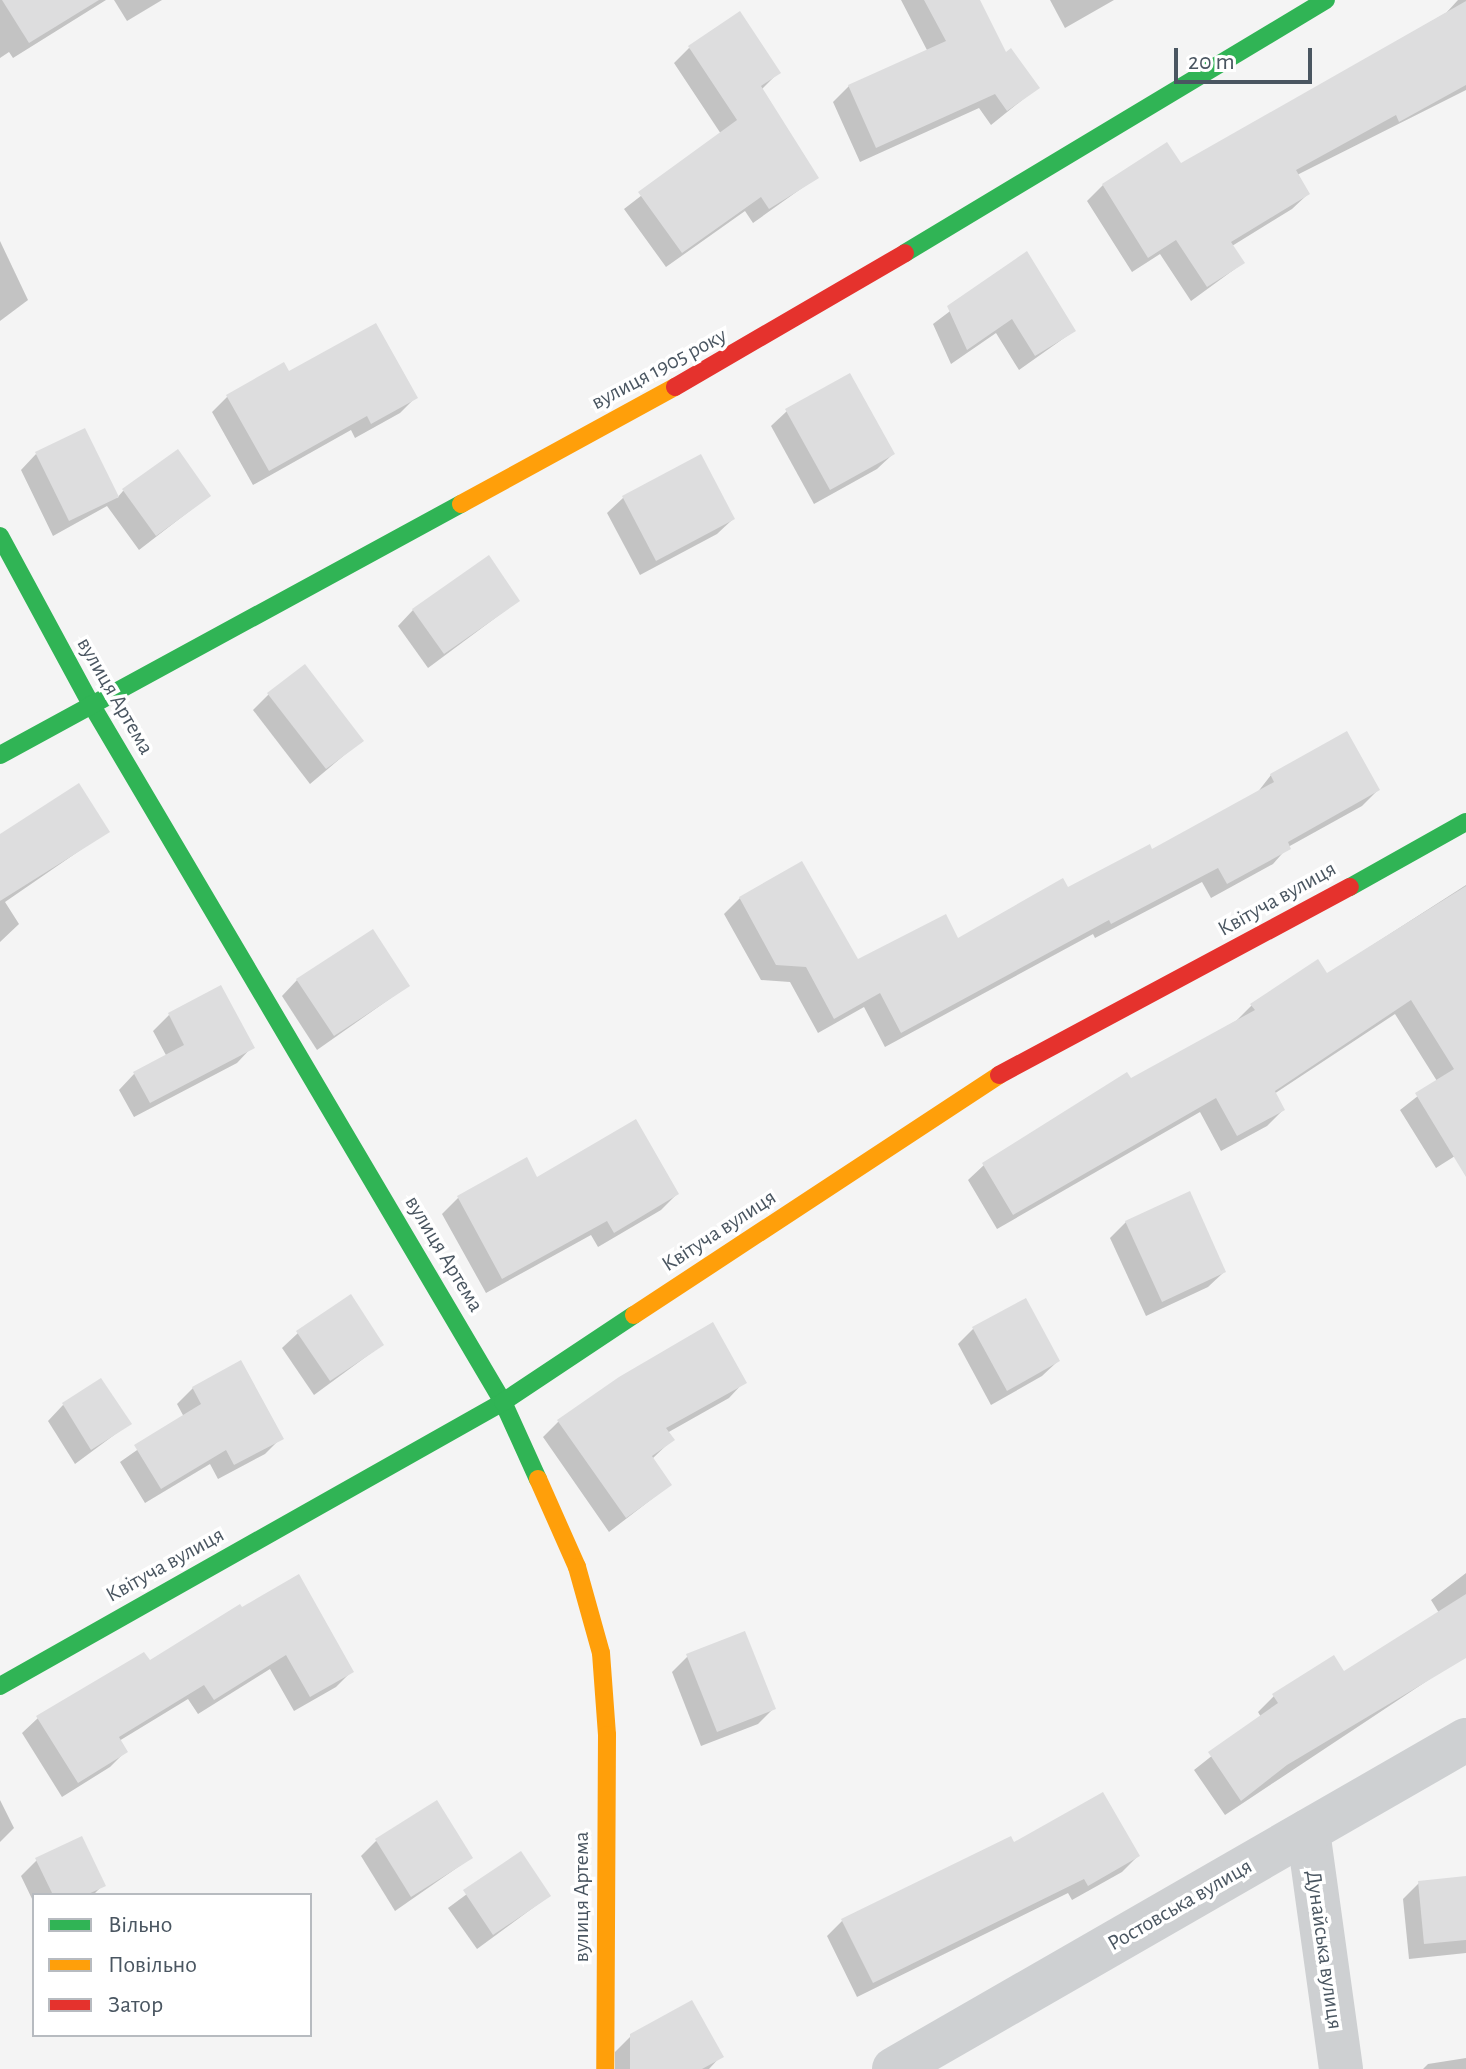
<!DOCTYPE html>
<meta charset="utf-8">
<style>
body{margin:0}
#map{position:relative;width:1466px;height:2069px;overflow:hidden;background:#f4f4f4;font-family:"Alegreya Sans",sans-serif}
div>[style]{position:absolute}
[style*='--x']{left:calc(var(--x)*1px);top:calc(var(--y)*1px);width:calc(var(--w)*1px);rotate:calc(var(--a)*1deg)}
.shadow>*{inset:0;background:#0003}
.building>*{inset:0;background:#ddddde}
.street>*{height:44px;margin:-22px;padding:0 22px;transform-origin:22px;border-radius:22px;background:#ced0d2}
.fast>*{height:18px;margin:-9px;padding:0 9px;transform-origin:9px;border-radius:9px;background:#30b455}
.slow>*{height:18px;margin:-9px;padding:0 9px;transform-origin:9px;border-radius:9px;background:#ff9f0a}
.jam>*{height:18px;margin:-9px;padding:0 9px;transform-origin:9px;border-radius:9px;background:#e5322d}
span{translate:-50% -50%;white-space:nowrap;text-align:center;line-height:1.15;-webkit-text-stroke:7px #fff;paint-order:stroke}
.street-label{font-size:22px;color:#4a5661}
.legend{position:absolute;left:32px;top:1893px;width:280px;height:144px;box-sizing:border-box;background:#fff;border:2px solid #b7bbc0;margin:0;padding:10px 14px;list-style:none;font-size:24px;color:#4a5661}
.legend li{display:flex;align-items:center;gap:16px;height:40px}
.legend b{width:40px;border:2px solid #b7bbc0}
.scale{position:absolute;left:1174px;top:48px;width:138px;height:36px;box-sizing:border-box;border:4px solid #4a5661;border-top:0;padding-left:10px;font-size:24px;line-height:28px;white-space:nowrap;color:#4a5661;-webkit-text-stroke:6px #fff;paint-order:stroke}
</style>
<div id="map">
<div class="shadow">
<i style="clip-path:polygon(0 0,106px 0,13px 58px,9px 52px,0 58px)"></i>
<i style="clip-path:polygon(114px 0,162px 0,127px 21px)"></i>
<i style="clip-path:polygon(901px 0,978px 0,1005px 55px,1037px 88px,991px 125px,979px 108px,860px 162px,833px 102px,849px 86px,928px 52px)"></i>
<i style="clip-path:polygon(1050px 0,1114px 0,1065px 28px)"></i>
<i style="clip-path:polygon(1458px 0,1466px 0,1466px 90px,1297px 175px,1308px 194px,1292px 209px,1232px 246px,1243px 263px,1191px 301px,1160px 254px,1132px 272px,1087px 201px,1103px 185px,1180px 166px,1446px 13px)"></i>
<i style="clip-path:polygon(689px 48px,778px 73px,761px 90px,816px 178px,753px 223px,745px 211px,666px 267px,624px 209px,721px 134px,674px 63px)"></i>
<i style="clip-path:polygon(0 241px,28px 300px,0 321px)"></i>
<i style="clip-path:polygon(1027px 253px,1074px 331px,1019px 370px,996px 333px,951px 364px,933px 324px)"></i>
<i style="clip-path:polygon(289px 374px,415px 398px,400px 413px,355px 438px,351px 430px,253px 485px,212px 412px,227px 397px)"></i>
<i style="clip-path:polygon(787px 411px,893px 454px,877px 469px,814px 504px,771px 426px)"></i>
<i style="clip-path:polygon(36px 454px,117px 498px,123px 491px,209px 496px,139px 550px,107px 506px,53px 536px,21px 470px)"></i>
<i style="clip-path:polygon(700px 456px,733px 519px,717px 534px,640px 575px,607px 513px,623px 498px)"></i>
<i style="clip-path:polygon(518px 601px,428px 668px,398px 626px,413px 610px)"></i>
<i style="clip-path:polygon(269px 694px,361px 741px,310px 784px,253px 710px)"></i>
<i style="clip-path:polygon(1271px 775px,1378px 790px,1362px 806px,1288px 847px,1273px 864px,1211px 898px,1202px 882px,1095px 938px,1093px 934px,885px 1047px,864px 1007px,818px 1033px,790px 982px,761px 980px,724px 914px,740px 898px,802px 864px,857px 962px,957px 940px,1151px 852px,1257px 793px)"></i>
<i style="clip-path:polygon(108px 831px,5px 902px,19px 924px,0 942px,0 836px)"></i>
<i style="clip-path:polygon(1466px 885px,1466px 1149px,1436px 1168px,1400px 1110px,1437px 1081px,1395px 1014px,1274px 1094px,1283px 1110px,1267px 1126px,1221px 1151px,1200px 1112px,997px 1229px,968px 1180px,984px 1165px,1236px 1021px,1252px 1005px,1326px 975px)"></i>
<i style="clip-path:polygon(297px 980px,408px 986px,317px 1050px,282px 996px)"></i>
<i style="clip-path:polygon(220px 988px,252px 1047px,237px 1063px,134px 1117px,119px 1090px,134px 1074px,167px 1057px,153px 1031px,169px 1015px)"></i>
<i style="clip-path:polygon(526px 1160px,537px 1180px,677px 1194px,661px 1210px,598px 1247px,591px 1235px,486px 1293px,442px 1214px,458px 1198px)"></i>
<i style="clip-path:polygon(1126px 1222px,1224px 1272px,1208px 1287px,1146px 1316px,1110px 1238px)"></i>
<i style="clip-path:polygon(974px 1328px,1058px 1361px,1042px 1376px,991px 1405px,958px 1344px)"></i>
<i style="clip-path:polygon(298px 1333px,382px 1345px,314px 1395px,282px 1348px)"></i>
<i style="clip-path:polygon(744px 1382px,729px 1398px,667px 1433px,672px 1440px,652px 1459px,670px 1485px,609px 1532px,543px 1437px,558px 1422px)"></i>
<i style="clip-path:polygon(193px 1388px,281px 1438px,265px 1454px,218px 1479px,210px 1464px,145px 1503px,120px 1462px,184px 1417px,177px 1404px)"></i>
<i style="clip-path:polygon(63px 1405px,129px 1424px,75px 1464px,48px 1421px)"></i>
<i style="clip-path:polygon(1466px 1573px,1466px 1655px,1225px 1815px,1194px 1770px,1261px 1717px,1258px 1712px,1274px 1696px,1343px 1673px,1439px 1613px,1431px 1600px)"></i>
<i style="clip-path:polygon(239px 1606px,352px 1671px,336px 1687px,294px 1711px,270px 1669px,198px 1714px,188px 1699px,119px 1741px,125px 1752px,110px 1767px,62px 1797px,22px 1733px,38px 1718px,149px 1663px)"></i>
<i style="clip-path:polygon(688px 1656px,774px 1708px,758px 1724px,701px 1746px,672px 1672px)"></i>
<i style="clip-path:polygon(0 1800px,14px 1828px,0 1842px)"></i>
<i style="clip-path:polygon(376px 1841px,471px 1858px,395px 1911px,361px 1856px)"></i>
<i style="clip-path:polygon(1013px 1845px,1138px 1856px,1122px 1872px,1072px 1900px,1068px 1893px,857px 1997px,827px 1936px,842px 1921px)"></i>
<i style="clip-path:polygon(521px 1854px,549px 1896px,477px 1949px,448px 1908px)"></i>
<i style="clip-path:polygon(37px 1860px,103px 1885px,93px 1895px,34px 1895px,34px 1903px,21px 1876px)"></i>
<i style="clip-path:polygon(1466px 1878px,1466px 1953px,1409px 1959px,1403px 1899px,1419px 1883px)"></i>
<i style="clip-path:polygon(631px 2036px,721px 2056px,709px 2069px,615px 2069px,615px 2052px)"></i>
<i style="clip-path:polygon(1466px 2058px,1466px 2069px,1423px 2069px,1428px 2064px)"></i>
</div>
<div class="building">
<i style="clip-path:polygon(2px 0,99px 0,29px 43px)"></i>
<i style="clip-path:polygon(924px 0,980px 0,1006px 52px,1011px 48px,1040px 88px,1007px 111px,995px 94px,876px 148px,848px 85px,946px 41px)"></i>
<i style="clip-path:polygon(1466px 1px,1466px 85px,1399px 122px,1396px 115px,1296px 170px,1310px 194px,1231px 242px,1245px 263px,1207px 287px,1176px 240px,1148px 258px,1102px 184px,1167px 142px,1181px 163px)"></i>
<i style="clip-path:polygon(740px 11px,781px 73px,761px 86px,819px 178px,769px 209px,761px 197px,682px 253px,638px 192px,737px 120px,688px 46px)"></i>
<i style="clip-path:polygon(1027px 251px,1076px 331px,1035px 356px,1012px 319px,967px 350px,947px 306px)"></i>
<i style="clip-path:polygon(376px 323px,418px 398px,371px 424px,367px 416px,269px 471px,226px 395px,284px 362px,289px 371px)"></i>
<i style="clip-path:polygon(850px 373px,895px 454px,830px 490px,785px 409px)"></i>
<i style="clip-path:polygon(85px 428px,119px 497px,69px 521px,35px 452px)"></i>
<i style="clip-path:polygon(178px 449px,211px 496px,156px 536px,122px 489px)"></i>
<i style="clip-path:polygon(701px 454px,735px 519px,656px 561px,622px 496px)"></i>
<i style="clip-path:polygon(489px 555px,520px 601px,444px 654px,412px 609px)"></i>
<i style="clip-path:polygon(305px 664px,364px 741px,326px 769px,267px 693px)"></i>
<i style="clip-path:polygon(1347px 731px,1380px 790px,1288px 842px,1291px 849px,1227px 884px,1218px 868px,1111px 924px,1109px 920px,901px 1033px,880px 993px,834px 1019px,806px 967px,776px 965px,739px 897px,802px 861px,858px 959px,946px 914px,958px 938px,1063px 878px,1068px 887px,1150px 844px,1152px 849px,1274px 782px,1270px 774px)"></i>
<i style="clip-path:polygon(79px 783px,110px 832px,0 901px,0 834px)"></i>
<i style="clip-path:polygon(1466px 886px,1466px 1177px,1415px 1093px,1454px 1069px,1411px 1000px,1275px 1091px,1285px 1110px,1237px 1136px,1216px 1098px,1013px 1215px,982px 1163px,1127px 1072px,1131px 1078px,1255px 1010px,1250px 1004px,1318px 959px,1327px 973px)"></i>
<i style="clip-path:polygon(373px 929px,410px 986px,334px 1036px,296px 979px)"></i>
<i style="clip-path:polygon(221px 985px,255px 1048px,150px 1103px,133px 1072px,184px 1045px,168px 1013px)"></i>
<i style="clip-path:polygon(636px 1119px,679px 1194px,614px 1233px,607px 1221px,502px 1279px,457px 1196px,527px 1157px,537px 1177px)"></i>
<i style="clip-path:polygon(1190px 1191px,1226px 1272px,1162px 1302px,1125px 1221px)"></i>
<i style="clip-path:polygon(351px 1294px,384px 1345px,330px 1381px,296px 1331px)"></i>
<i style="clip-path:polygon(1026px 1298px,1060px 1361px,1007px 1391px,972px 1327px)"></i>
<i style="clip-path:polygon(713px 1322px,747px 1383px,666px 1428px,675px 1440px,652px 1456px,672px 1485px,626px 1518px,557px 1420px,619px 1377px)"></i>
<i style="clip-path:polygon(241px 1360px,284px 1439px,234px 1465px,226px 1450px,161px 1489px,134px 1445px,201px 1404px,192px 1387px)"></i>
<i style="clip-path:polygon(101px 1378px,132px 1424px,91px 1450px,62px 1403px)"></i>
<i style="clip-path:polygon(299px 1574px,354px 1672px,310px 1697px,286px 1655px,214px 1700px,204px 1685px,119px 1737px,128px 1752px,78px 1783px,36px 1716px,144px 1652px,150px 1660px,240px 1604px,242px 1607px)"></i>
<i style="clip-path:polygon(1466px 1594px,1466px 1658px,1287px 1765px,1241px 1801px,1208px 1752px,1278px 1703px,1272px 1694px,1334px 1655px,1344px 1671px)"></i>
<i style="clip-path:polygon(745px 1631px,776px 1709px,717px 1732px,686px 1654px)"></i>
<i style="clip-path:polygon(1103px 1792px,1140px 1856px,1088px 1886px,1084px 1879px,873px 1983px,841px 1919px,1011px 1836px,1014px 1842px)"></i>
<i style="clip-path:polygon(437px 1800px,473px 1858px,411px 1897px,375px 1839px)"></i>
<i style="clip-path:polygon(82px 1836px,106px 1886px,86px 1895px,53px 1895px,35px 1858px)"></i>
<i style="clip-path:polygon(521px 1851px,551px 1896px,493px 1935px,463px 1890px)"></i>
<i style="clip-path:polygon(1466px 1876px,1466px 1940px,1424px 1944px,1418px 1881px)"></i>
<i style="clip-path:polygon(692px 2000px,724px 2057px,702px 2069px,630px 2069px,630px 2034px)"></i>
</div>
<div class="street">
<i style="--x:1308;--y:1831;--w:240;--a:82.1"></i>
<i style="--x:894;--y:2069;--w:660;--a:-29.91"></i>
</div>
<div class="fast">
<i style="--x:905;--y:253;--w:491;--a:-31"></i>
<i style="--x:0;--y:536;--w:191;--a:61.6"></i>
<i style="--x:91;--y:704;--w:811;--a:59.45"></i>
<i style="--x:503;--y:1402;--w:85;--a:65.6"></i>
<i style="--x:0;--y:755;--w:525;--a:-28.57"></i>
<i style="--x:1350;--y:887;--w:133;--a:-29.3"></i>
<i style="--x:0;--y:1686;--w:578;--a:-29.45"></i>
<i style="--x:503;--y:1402;--w:157;--a:-33.6"></i>
</div>
<div class="slow">
<i style="--x:461;--y:504;--w:244;--a:-28.7"></i>
<i style="--x:634;--y:1315;--w:437;--a:-33.3"></i>
<i style="--x:538;--y:1479;--w:96;--a:66.1"></i>
<i style="--x:577;--y:1567;--w:89;--a:74.4"></i>
<i style="--x:601;--y:1653;--w:82;--a:85.8"></i>
<i style="--x:607;--y:1735;--w:334;--a:90.3"></i>
</div>
<div class="jam">
<i style="--x:675;--y:387;--w:266;--a:-30.2"></i>
<i style="--x:999;--y:1075;--w:398;--a:-28.2"></i>
</div>
<div class="street-label">
<span style="left:659px;top:369px;rotate:-28deg">вулиця 1905 року</span>
<span style="left:115px;top:696px;rotate:60deg">вулиця Артема</span>
<span style="left:1277px;top:899px;rotate:-29deg">Квітуча вулиця</span>
<span style="left:719px;top:1231px;rotate:-33deg">Квітуча вулиця</span>
<span style="left:444px;top:1254px;rotate:59deg">вулиця Артема</span>
<span style="left:165px;top:1565px;rotate:-29deg">Квітуча вулиця</span>
<span style="left:582px;top:1897px;rotate:-90deg">вулиця Артема</span>
<span style="left:1180px;top:1905px;rotate:-30deg">Ростовська вулиця</span>
<span style="left:1324px;top:1950px;rotate:82deg">Дунайська вулиця</span>
</div>
<ul class="legend">
<li><b style="height:10px;background:#30b455"></b>Вільно</li>
<li><b style="height:10px;background:#ff9f0a"></b>Повільно</li>
<li><b style="height:10px;background:#e5322d"></b>Затор</li>
</ul>
<div class="scale">20 m</div>
</div>
